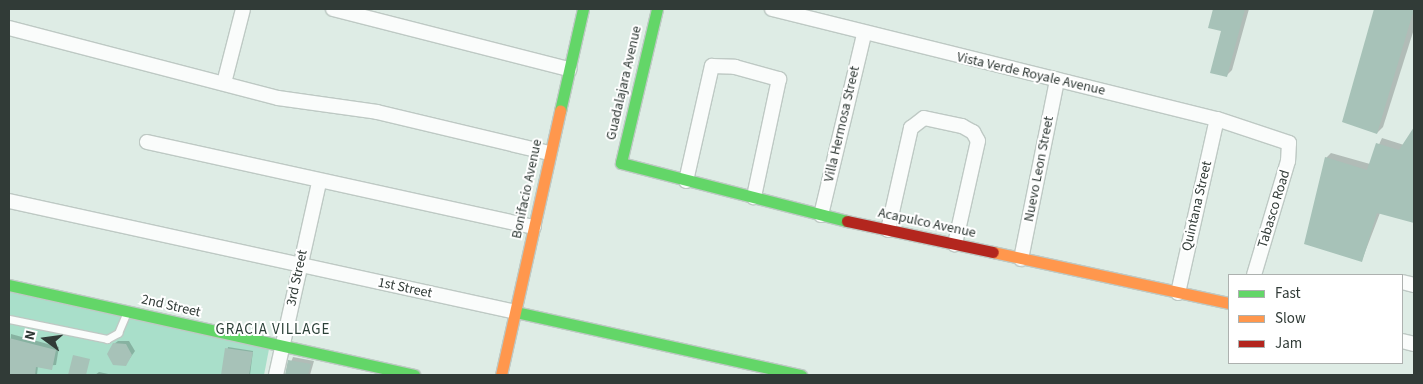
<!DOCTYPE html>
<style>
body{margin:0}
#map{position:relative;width:1423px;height:384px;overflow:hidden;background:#deece5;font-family:"Source Sans 3",sans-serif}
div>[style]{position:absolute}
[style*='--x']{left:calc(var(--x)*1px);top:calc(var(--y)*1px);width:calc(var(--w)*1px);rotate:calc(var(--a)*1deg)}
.green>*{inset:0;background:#a9dfca}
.shadow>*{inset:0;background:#0003}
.building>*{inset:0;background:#a7c2b8}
.roads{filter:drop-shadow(1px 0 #bec9c4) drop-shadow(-1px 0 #bec9c4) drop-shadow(0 1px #bec9c4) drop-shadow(0 -1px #bec9c4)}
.lane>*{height:7px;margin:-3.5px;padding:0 3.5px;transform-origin:3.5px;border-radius:3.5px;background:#fafcfb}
.street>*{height:14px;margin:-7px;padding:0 7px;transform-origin:7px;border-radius:7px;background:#fafcfb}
.fast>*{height:11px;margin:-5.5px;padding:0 5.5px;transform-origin:5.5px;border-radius:5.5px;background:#63d668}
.slow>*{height:11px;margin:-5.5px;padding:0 5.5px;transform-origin:5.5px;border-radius:5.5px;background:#ff974d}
.jam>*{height:11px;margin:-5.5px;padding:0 5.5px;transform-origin:5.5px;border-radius:5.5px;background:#b3261e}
span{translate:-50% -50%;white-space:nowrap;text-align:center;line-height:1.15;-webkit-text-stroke:4px #fff;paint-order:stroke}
.street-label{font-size:14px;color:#313b37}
.neighbourhood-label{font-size:15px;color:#2c4138;letter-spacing:1px}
.frame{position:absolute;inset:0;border:10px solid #313b37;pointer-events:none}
.legend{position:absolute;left:1228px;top:274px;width:175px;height:90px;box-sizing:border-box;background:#fff;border:1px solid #adb1af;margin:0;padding:6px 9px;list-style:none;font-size:15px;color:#313b37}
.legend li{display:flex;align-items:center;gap:10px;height:25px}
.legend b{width:25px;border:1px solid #adb1af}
.north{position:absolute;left:20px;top:314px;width:50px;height:50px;-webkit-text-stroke:4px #fff;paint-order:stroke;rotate:284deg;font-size:14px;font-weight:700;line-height:20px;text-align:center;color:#313b37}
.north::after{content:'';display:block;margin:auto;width:18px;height:22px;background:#313b37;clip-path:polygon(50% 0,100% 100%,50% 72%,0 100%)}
</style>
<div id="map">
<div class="green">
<i style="clip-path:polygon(10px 290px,269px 349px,264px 375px,9px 375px)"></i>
</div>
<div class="shadow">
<i style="clip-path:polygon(1215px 9px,1249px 9px,1232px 70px,1226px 76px,1223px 30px,1210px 27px)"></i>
<i style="clip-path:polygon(1375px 9px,1414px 9px,1414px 29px,1383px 127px,1377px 133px,1343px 121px)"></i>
<i style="clip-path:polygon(1414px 129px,1414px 222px,1380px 213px,1362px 260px,1326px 158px,1331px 153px,1370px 164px,1382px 138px,1404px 145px)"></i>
<i style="clip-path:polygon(11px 334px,59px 347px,56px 365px,38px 366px,37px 375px,9px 375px)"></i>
<i style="clip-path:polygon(118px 341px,129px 341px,135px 351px,128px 361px,114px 344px)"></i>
<i style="clip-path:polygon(228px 347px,253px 351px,250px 375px,223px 375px)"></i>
<i style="clip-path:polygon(293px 357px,314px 361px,310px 375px,286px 375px)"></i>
<i style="clip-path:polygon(99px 372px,113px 375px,95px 375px)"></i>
</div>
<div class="building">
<i style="clip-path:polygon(1213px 9px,1245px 9px,1227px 77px,1210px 73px,1221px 31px,1208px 28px)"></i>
<i style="clip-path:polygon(1374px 9px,1414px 9px,1377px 134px,1342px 122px)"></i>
<i style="clip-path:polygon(1414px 127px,1414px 223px,1377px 213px,1362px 262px,1304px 244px,1325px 157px,1367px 170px,1376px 143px,1399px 150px)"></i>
<i style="clip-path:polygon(9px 338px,56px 350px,52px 370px,36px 367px,35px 375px,9px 375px)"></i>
<i style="clip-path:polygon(113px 343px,126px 344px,132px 355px,126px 366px,113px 365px,107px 354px)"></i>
<i style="clip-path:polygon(225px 348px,253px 352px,249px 375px,221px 375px)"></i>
<i style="clip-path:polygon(73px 355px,90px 359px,86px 375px,68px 375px)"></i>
<i style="clip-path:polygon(288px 360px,311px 364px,308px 375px,285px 375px)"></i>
</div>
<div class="roads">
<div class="lane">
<i style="--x:9;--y:319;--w:100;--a:11.5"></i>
<i style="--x:107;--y:339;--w:13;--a:-29"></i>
<i style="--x:118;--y:333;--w:21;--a:-67"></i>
</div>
<div class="street">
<i style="--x:333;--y:9;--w:244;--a:14.3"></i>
<i style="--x:772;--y:9;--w:458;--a:13.9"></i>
<i style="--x:1217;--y:119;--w:76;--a:18.4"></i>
<i style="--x:1289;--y:143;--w:18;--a:93"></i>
<i style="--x:1288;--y:161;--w:119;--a:106.6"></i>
<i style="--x:9;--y:28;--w:278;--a:14.6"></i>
<i style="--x:278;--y:98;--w:100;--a:8"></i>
<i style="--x:377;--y:112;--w:177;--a:13.4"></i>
<i style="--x:224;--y:83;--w:76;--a:-75.6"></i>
<i style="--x:147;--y:142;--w:396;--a:12.4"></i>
<i style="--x:686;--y:181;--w:118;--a:-77.3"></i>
<i style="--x:712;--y:66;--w:23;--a:2"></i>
<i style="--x:735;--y:67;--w:46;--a:15.3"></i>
<i style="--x:779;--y:79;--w:121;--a:102"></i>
<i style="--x:9;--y:201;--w:519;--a:12.35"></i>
<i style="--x:821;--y:215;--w:186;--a:-76.6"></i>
<i style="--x:888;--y:230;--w:105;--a:-77.3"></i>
<i style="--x:911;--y:128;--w:16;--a:-38"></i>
<i style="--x:924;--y:118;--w:39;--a:12"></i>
<i style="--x:962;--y:126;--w:13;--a:29"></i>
<i style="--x:973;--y:132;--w:10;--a:61"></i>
<i style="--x:978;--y:141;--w:106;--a:102.6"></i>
<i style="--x:1021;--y:259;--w:183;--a:-78.6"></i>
<i style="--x:1402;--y:282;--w:12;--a:14"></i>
<i style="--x:1178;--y:293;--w:178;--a:-77.4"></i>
<i style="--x:1402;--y:341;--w:12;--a:14"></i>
<i style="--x:276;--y:375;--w:198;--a:-77.4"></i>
</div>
<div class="fast">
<i style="--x:657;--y:9;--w:158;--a:103.2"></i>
<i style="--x:621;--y:163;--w:233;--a:14.4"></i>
<i style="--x:560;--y:111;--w:105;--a:-77.3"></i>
<i style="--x:9;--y:285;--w:415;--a:12.5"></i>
<i style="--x:516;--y:312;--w:292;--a:12.5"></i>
</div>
<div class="slow">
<i style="--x:993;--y:252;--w:241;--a:12.2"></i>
<i style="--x:501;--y:375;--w:271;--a:-77.4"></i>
</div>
<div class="jam">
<i style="--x:847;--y:221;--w:149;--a:12"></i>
</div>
</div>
<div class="street-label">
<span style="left:1031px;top:74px;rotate:13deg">Vista Verde Royale Avenue</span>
<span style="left:624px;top:83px;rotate:-77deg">Guadalajara Avenue</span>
<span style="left:842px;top:124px;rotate:-77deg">Villa Hermosa Street</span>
<span style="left:1039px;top:169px;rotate:-79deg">Nuevo Leon Street</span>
<span style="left:527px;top:189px;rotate:-78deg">Bonifacio Avenue</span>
<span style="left:1197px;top:206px;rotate:-77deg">Quintana Street</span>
<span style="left:1274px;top:209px;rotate:-73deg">Tabasco Road</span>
<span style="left:927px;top:223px;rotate:12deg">Acapulco Avenue</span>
<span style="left:297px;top:278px;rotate:-78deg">3rd Street</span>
<span style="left:405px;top:288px;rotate:12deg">1st Street</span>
<span style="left:171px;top:306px;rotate:13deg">2nd Street</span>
</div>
<div class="neighbourhood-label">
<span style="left:273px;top:330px">GRACIA VILLAGE</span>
</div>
<div class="frame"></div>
<ul class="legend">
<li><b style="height:6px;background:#63d668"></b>Fast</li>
<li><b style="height:6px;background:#ff974d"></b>Slow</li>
<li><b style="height:6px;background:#b3261e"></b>Jam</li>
</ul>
<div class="north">N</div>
</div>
